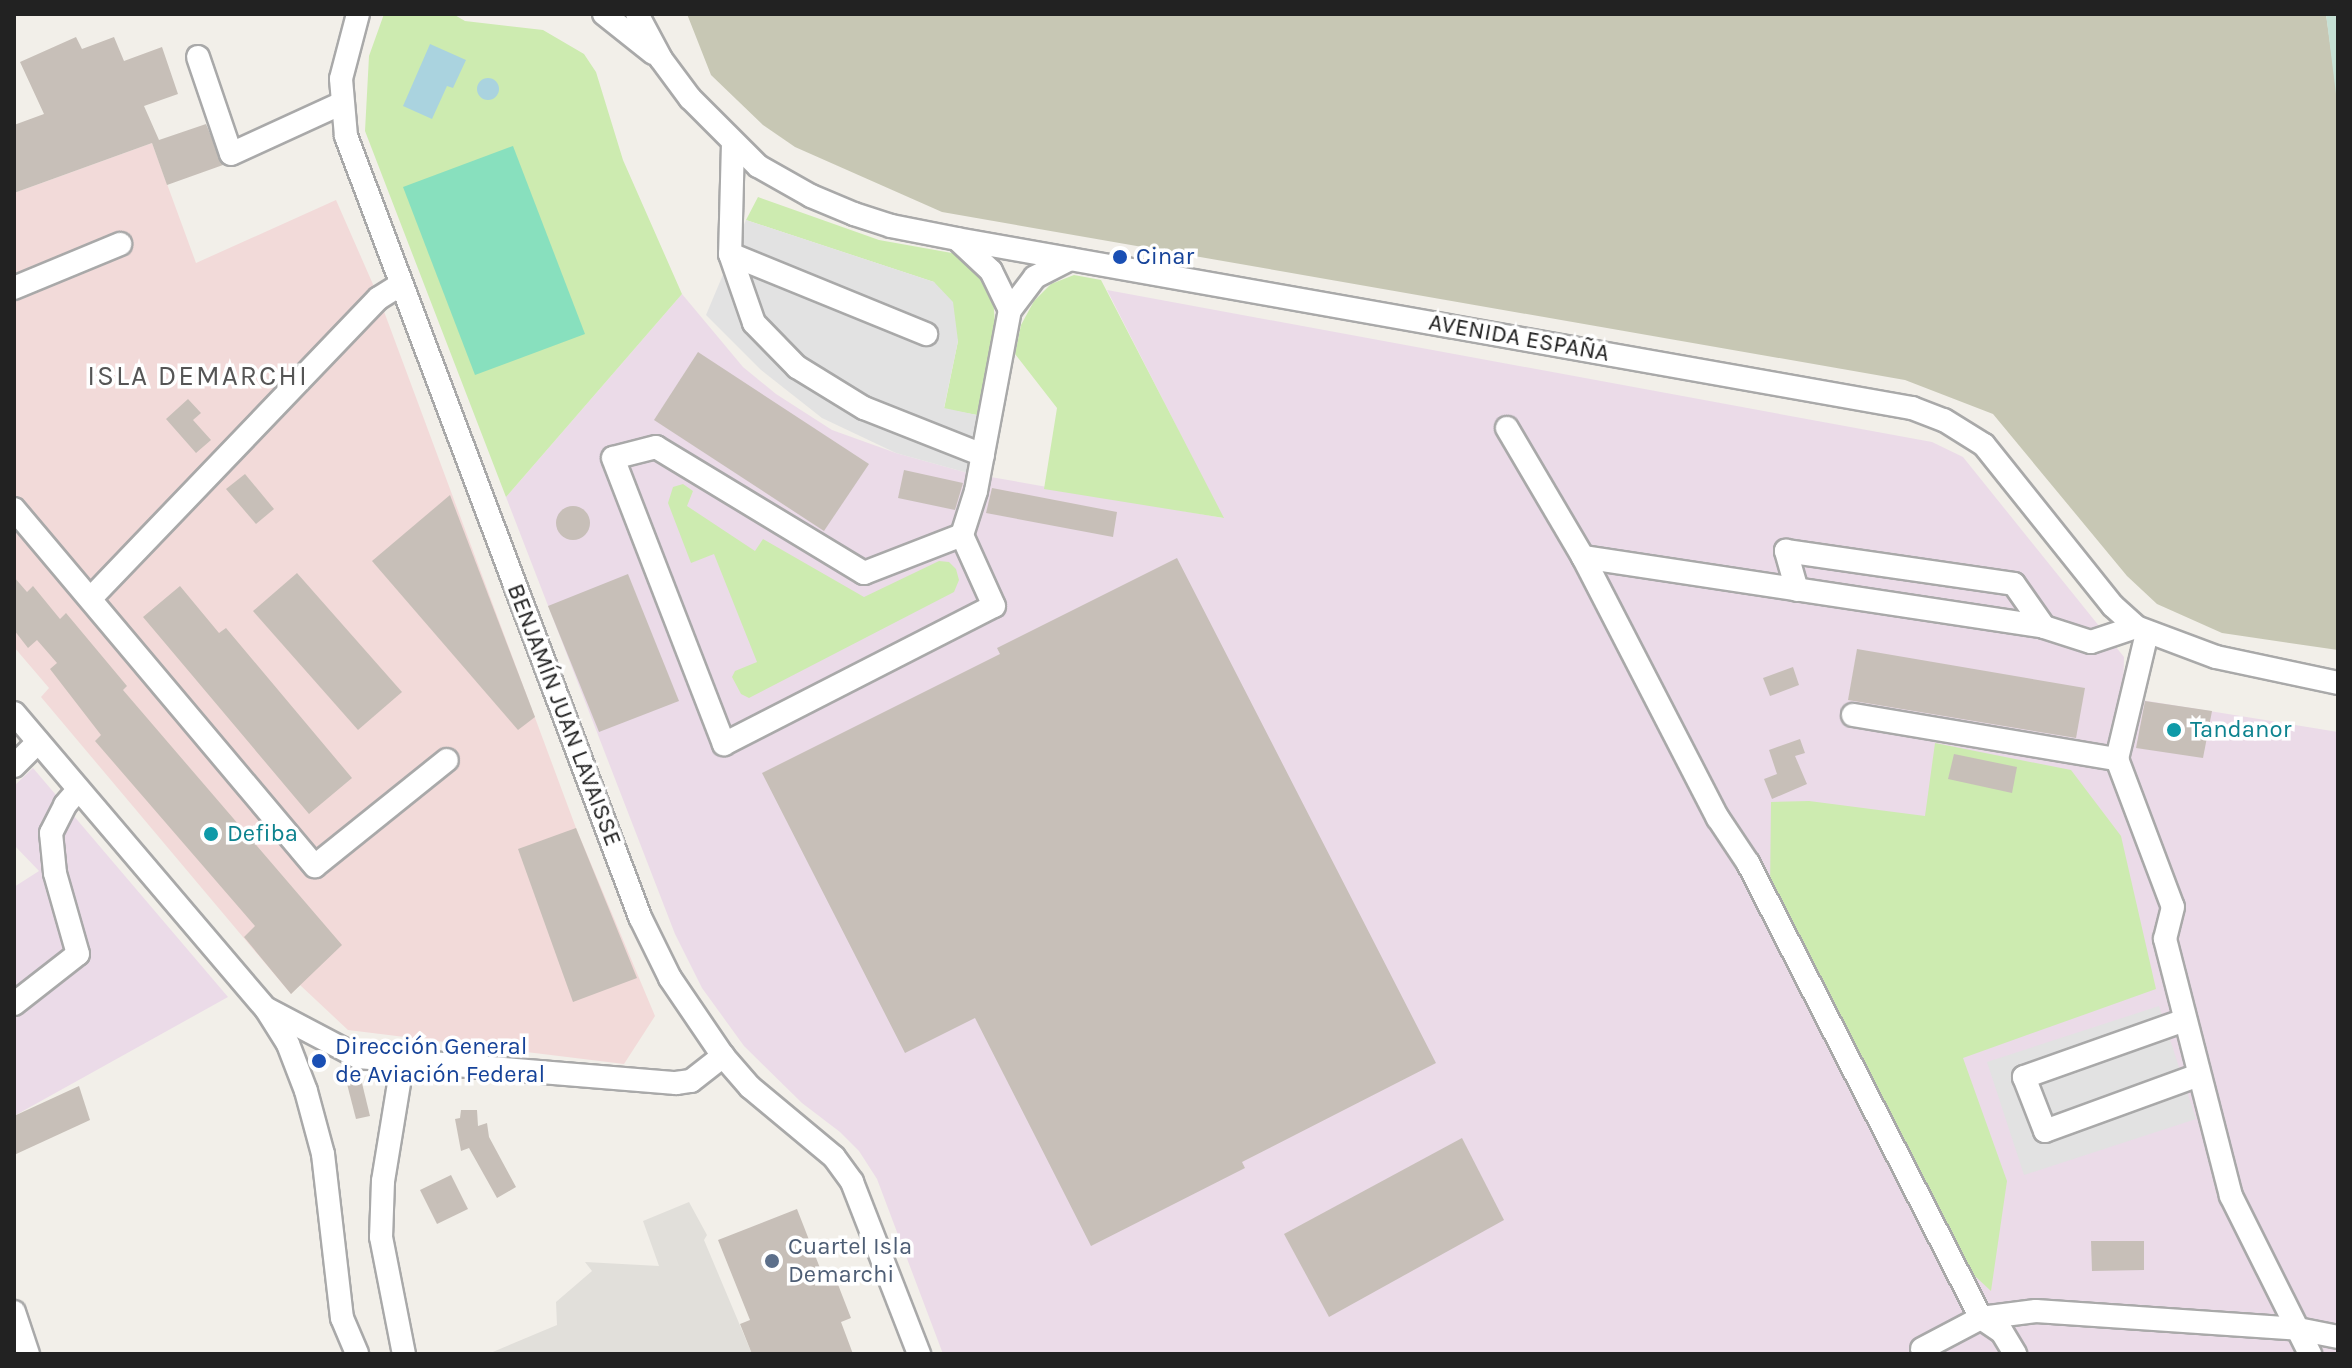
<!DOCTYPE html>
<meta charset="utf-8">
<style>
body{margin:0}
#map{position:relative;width:2352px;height:1368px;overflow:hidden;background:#f2efe9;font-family:Karla,sans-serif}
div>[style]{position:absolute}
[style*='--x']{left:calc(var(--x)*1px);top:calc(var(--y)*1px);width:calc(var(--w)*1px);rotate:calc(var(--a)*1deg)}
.commercial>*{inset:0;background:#f2dad9}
.industrial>*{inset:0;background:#ebdbe8}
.airport>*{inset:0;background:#e1dfda}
.construction>*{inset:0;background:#c7c7b4}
.grass>*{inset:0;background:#cdebb0}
.wetland>*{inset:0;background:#c6e0d4}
.pitch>*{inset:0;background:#88e0be}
.parking>*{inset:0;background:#e2e2e2}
.water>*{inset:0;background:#aad3df}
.round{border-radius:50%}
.building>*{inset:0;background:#c7bfb8}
.roads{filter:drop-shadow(2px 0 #a9a9a9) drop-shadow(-2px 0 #a9a9a9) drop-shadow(0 2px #a9a9a9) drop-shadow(0 -2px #a9a9a9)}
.minor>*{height:22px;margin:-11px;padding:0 11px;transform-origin:11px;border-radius:11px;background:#fff}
.dots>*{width:22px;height:22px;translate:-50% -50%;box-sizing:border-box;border:4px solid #fff;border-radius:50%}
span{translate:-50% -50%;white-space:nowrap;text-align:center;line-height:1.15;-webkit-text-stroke:7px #fff;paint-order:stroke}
.transit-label{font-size:24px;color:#164399}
.left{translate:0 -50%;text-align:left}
.street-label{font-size:24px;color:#222}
.culture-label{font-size:24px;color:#0d838f}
.service-label{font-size:24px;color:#4e5e75}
.quarter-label{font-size:28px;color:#555;letter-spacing:2px}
.frame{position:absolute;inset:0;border:16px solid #222;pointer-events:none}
</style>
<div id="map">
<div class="commercial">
<i style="clip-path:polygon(152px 143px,196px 263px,336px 200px,379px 298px,576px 828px,655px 1016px,624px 1064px,348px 1030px,300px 985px,291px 994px,41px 697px,49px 688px,14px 647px,14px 193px)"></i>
</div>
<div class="industrial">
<i style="clip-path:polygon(1107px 290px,1932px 442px,1963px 457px,2124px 657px,2123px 697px,2338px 732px,2338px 1354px,943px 1354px,877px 1179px,859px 1151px,840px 1132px,802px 1103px,744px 1046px,702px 988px,675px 934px,506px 497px,682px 294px,743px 367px,776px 394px,832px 430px,896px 453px,968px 473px,1223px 518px)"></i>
<i style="clip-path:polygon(33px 768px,228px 997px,14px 1116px,14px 887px,39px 871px,14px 845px,14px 786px)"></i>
</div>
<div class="airport">
<i style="clip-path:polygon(689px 1202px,707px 1235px,704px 1240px,752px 1354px,488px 1354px,557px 1325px,556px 1302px,592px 1271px,585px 1262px,659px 1266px,643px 1221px)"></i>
</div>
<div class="construction">
<i style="clip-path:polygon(687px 14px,2326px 14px,2338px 100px,2338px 650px,2222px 633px,2157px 604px,2127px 576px,1993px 414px,1905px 380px,942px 212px,795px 147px,763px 125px,711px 75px)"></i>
</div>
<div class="grass">
<i style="clip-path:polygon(384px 14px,453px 14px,465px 21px,543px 30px,584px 54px,596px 72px,623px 160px,682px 294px,506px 497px,365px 131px,369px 56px)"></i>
<i style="clip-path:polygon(758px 197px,879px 240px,963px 255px,982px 276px,993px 295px,995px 325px,977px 415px,944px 409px,958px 341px,934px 282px,746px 220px)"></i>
<i style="clip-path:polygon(1074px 275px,1101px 280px,1224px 518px,1044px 489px,1057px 408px,1015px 354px,1021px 325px,1034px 301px,1051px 284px)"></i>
<i style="clip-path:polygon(683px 484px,693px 491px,687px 506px,755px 551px,763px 539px,864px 597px,939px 561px,949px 562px,956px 569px,959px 580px,954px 592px,749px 698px,741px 694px,732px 677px,735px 671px,757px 662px,714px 554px,691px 563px,668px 503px,673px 487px)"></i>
<i style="clip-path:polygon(1935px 743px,2071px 770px,2121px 836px,2156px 989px,1963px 1058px,2007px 1181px,1991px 1291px,1964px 1266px,1770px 891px,1771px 802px,1809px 801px,1925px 816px)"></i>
</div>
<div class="wetland">
<i style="clip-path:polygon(2326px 14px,2338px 14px,2338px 100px,2336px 94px)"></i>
</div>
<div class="pitch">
<i style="clip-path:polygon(513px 146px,585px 334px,475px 375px,403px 187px)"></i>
</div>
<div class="parking">
<i style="clip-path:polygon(746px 220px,934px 282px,953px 302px,958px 341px,944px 408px,977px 415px,968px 473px,896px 453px,822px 418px,761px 370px,706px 315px)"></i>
<i style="clip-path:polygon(2159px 1006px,2196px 1119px,2024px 1175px,1987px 1062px)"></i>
</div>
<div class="water">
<i style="clip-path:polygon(430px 44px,466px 60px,453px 88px,447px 86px,432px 119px,403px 106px)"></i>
<i class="round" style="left:477px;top:78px;width:22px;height:22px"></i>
</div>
<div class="building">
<i style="clip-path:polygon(76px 37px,82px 49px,114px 37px,124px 61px,162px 47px,178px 94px,144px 106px,159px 140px,206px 124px,223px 165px,167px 185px,152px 143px,14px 193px,14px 125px,44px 114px,20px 62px)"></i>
<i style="clip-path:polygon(698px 352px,869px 464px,824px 531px,654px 420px)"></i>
<i style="clip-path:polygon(188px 399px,201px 413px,193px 420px,211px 440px,196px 453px,166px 419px)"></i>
<i style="clip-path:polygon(904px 470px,963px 483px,955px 510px,898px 498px)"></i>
<i style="clip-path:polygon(245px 474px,274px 509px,256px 524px,226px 489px)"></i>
<i style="clip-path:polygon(992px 488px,1117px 512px,1113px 537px,986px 513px)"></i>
<i style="clip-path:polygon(450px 495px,535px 717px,518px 730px,372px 561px)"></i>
<i class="round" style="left:556px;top:506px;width:34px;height:34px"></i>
<i style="clip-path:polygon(1177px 558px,1436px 1063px,1242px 1162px,1245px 1168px,1091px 1246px,975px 1018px,905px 1053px,762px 773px,1000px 654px,997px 648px)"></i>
<i style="clip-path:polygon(297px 573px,402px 692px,358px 730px,253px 611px)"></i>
<i style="clip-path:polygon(628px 574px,679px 701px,599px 732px,548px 606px)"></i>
<i style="clip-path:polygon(14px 577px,27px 592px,33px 586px,60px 619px,66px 613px,127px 686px,123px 690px,342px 945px,291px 994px,244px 937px,255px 926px,95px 741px,101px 735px,50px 669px,57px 663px,37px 640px,28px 648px,14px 630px)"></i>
<i style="clip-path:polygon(180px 586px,219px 633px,226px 628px,352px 778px,309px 814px,143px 617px)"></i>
<i style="clip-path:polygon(1857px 649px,2085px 688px,2076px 738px,1848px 700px)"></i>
<i style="clip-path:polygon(1793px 667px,1799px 685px,1770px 696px,1763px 678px)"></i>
<i style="clip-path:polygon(2145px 701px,2212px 711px,2203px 758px,2136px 748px)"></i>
<i style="clip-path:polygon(1800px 739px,1805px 753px,1795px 756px,1807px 784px,1772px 799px,1764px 779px,1777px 774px,1769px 750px)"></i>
<i style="clip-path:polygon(1954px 754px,2017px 767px,2012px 793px,1948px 779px)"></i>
<i style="clip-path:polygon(576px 828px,637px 978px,573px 1002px,518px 849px)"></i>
<i style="clip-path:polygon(360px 1075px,370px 1116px,356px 1119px,346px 1080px)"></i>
<i style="clip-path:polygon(79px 1086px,90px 1120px,14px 1155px,14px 1116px)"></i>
<i style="clip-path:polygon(461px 1110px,477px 1110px,478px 1126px,487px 1123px,489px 1137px,516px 1187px,497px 1198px,469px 1148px,461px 1151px,455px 1119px,460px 1118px)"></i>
<i style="clip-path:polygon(1462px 1138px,1504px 1220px,1329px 1317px,1284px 1234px)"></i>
<i style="clip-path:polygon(451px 1175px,468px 1209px,437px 1224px,420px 1190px)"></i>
<i style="clip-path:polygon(797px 1209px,827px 1286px,837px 1282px,851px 1318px,841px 1322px,853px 1354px,752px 1354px,740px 1324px,750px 1320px,718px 1240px)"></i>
<i style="clip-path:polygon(2091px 1241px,2144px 1241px,2144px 1270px,2092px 1271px)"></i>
</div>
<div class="roads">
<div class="minor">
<i style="--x:358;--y:14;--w:67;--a:104.7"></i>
<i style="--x:341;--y:79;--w:57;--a:85"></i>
<i style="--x:346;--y:136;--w:835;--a:69.37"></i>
<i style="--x:640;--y:917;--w:68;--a:63.8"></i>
<i style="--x:670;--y:978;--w:94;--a:55.8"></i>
<i style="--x:723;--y:1056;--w:41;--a:48.9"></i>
<i style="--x:750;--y:1087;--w:109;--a:39.8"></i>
<i style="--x:834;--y:1157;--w:31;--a:54"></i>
<i style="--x:852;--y:1182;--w:185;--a:68.7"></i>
<i style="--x:604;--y:14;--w:63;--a:38.5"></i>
<i style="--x:637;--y:14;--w:51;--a:61.9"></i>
<i style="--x:661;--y:59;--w:49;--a:53.4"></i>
<i style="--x:690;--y:98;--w:96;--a:45"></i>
<i style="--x:758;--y:166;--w:61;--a:29.5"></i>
<i style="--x:811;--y:196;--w:47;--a:22.7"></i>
<i style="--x:854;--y:214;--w:39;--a:18"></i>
<i style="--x:891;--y:226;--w:67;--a:11.1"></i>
<i style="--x:957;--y:239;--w:970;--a:10.04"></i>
<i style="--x:1912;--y:408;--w:34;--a:21"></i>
<i style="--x:1944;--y:420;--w:47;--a:32"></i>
<i style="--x:1984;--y:445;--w:206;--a:51.3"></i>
<i style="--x:2113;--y:606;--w:31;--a:42"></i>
<i style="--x:2136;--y:627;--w:85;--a:20.6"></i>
<i style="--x:2216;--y:657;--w:125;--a:12"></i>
<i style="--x:198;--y:57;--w:102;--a:71.2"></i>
<i style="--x:231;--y:154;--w:120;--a:-24.6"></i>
<i style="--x:733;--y:143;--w:111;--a:91.5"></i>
<i style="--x:730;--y:254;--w:73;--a:70.8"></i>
<i style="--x:754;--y:323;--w:62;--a:45.7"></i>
<i style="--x:797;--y:367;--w:79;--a:31.5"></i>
<i style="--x:864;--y:408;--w:128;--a:21.6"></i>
<i style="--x:958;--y:240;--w:45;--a:43.2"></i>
<i style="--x:991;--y:271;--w:43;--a:64"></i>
<i style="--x:730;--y:254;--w:212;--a:22.2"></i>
<i style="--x:14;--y:288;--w:115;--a:-22.5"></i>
<i style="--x:1507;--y:428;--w:150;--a:59.5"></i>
<i style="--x:1583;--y:557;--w:294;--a:62.7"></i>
<i style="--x:1718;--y:818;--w:54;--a:56.3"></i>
<i style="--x:1748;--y:863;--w:511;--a:62.88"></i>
<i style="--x:1981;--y:1318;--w:25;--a:34"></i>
<i style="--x:2002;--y:1332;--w:26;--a:59"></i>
<i style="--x:14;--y:509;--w:467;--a:49.9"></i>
<i style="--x:315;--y:866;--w:169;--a:-38.8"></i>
<i style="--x:962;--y:535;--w:105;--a:158.8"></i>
<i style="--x:864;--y:573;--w:243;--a:-148.8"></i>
<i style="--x:656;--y:447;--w:44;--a:165.7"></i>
<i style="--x:613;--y:458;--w:307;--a:68.8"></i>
<i style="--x:724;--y:744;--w:303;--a:-27.1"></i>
<i style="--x:994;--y:606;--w:78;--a:-114.3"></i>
<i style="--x:962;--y:535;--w:46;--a:-72.3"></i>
<i style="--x:976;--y:491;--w:184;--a:-79.4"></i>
<i style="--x:1010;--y:310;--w:41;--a:-52.9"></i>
<i style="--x:1035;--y:277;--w:39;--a:-27"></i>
<i style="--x:1583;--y:557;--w:466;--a:8.6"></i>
<i style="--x:2044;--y:627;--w:49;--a:17.7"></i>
<i style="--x:2091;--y:642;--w:47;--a:-18.4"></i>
<i style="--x:1797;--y:590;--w:41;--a:-105.8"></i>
<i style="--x:1786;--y:551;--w:230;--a:8.2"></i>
<i style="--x:2014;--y:584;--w:52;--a:55.1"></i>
<i style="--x:92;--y:597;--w:414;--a:-46.2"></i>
<i style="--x:379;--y:298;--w:25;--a:-32"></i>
<i style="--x:2147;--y:633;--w:130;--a:103.4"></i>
<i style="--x:2117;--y:759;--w:158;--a:69.3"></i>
<i style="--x:2173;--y:907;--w:33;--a:104"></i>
<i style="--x:2165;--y:939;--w:265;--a:75.6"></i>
<i style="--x:2231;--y:1196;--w:177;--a:63.4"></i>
<i style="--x:14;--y:713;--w:389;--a:49.6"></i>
<i style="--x:266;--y:1009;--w:41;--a:57.8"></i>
<i style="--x:288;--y:1044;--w:50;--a:69"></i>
<i style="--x:306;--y:1091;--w:65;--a:74.9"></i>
<i style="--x:323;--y:1154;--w:165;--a:83.4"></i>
<i style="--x:342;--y:1318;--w:39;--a:67"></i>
<i style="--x:1853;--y:715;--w:268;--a:9.5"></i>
<i style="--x:14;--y:766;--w:34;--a:-45"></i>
<i style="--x:14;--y:1004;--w:81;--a:-38"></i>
<i style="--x:78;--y:954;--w:84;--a:-105.9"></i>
<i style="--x:55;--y:873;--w:40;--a:-95.7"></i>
<i style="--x:51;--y:833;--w:31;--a:-63"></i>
<i style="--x:65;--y:805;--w:18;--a:-49"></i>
<i style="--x:267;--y:1009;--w:103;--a:27.8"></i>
<i style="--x:358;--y:1057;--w:319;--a:4.7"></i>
<i style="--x:676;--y:1083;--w:15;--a:-8"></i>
<i style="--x:691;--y:1081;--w:41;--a:-38"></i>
<i style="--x:2185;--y:1020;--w:171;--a:160.5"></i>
<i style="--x:2024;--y:1077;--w:58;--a:68.7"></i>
<i style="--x:2045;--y:1131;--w:164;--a:-20"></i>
<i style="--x:403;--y:1059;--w:124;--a:99.3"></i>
<i style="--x:383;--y:1181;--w:56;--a:92"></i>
<i style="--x:381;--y:1237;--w:119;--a:78.9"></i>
<i style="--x:14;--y:1312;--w:44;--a:71.6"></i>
<i style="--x:1922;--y:1349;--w:67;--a:-27.7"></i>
<i style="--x:1981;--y:1318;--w:55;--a:-7.3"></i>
<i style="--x:2036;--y:1311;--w:263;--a:3.9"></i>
<i style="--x:2298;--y:1329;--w:41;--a:11.3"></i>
</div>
</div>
<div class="dots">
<i style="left:1120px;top:257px;background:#1a4fb4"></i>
<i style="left:2174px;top:730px;background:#0f9aa8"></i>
<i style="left:211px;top:834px;background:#0f9aa8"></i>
<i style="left:319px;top:1061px;background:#1a4fb4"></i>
<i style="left:772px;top:1261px;background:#5c6f8a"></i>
</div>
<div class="transit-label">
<span class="left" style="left:1136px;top:257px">Cinar</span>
<span class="left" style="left:335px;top:1061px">Dirección General<br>de Aviación Federal</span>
</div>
<div class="street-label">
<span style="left:1519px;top:338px;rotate:10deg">AVENIDA ESPAÑA</span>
<span style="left:564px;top:715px;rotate:69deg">BENJAMÍN JUAN LAVAISSE</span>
</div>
<div class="culture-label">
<span class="left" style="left:2190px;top:730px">Tandanor</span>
<span class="left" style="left:227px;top:834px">Defiba</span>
</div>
<div class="service-label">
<span class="left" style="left:788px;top:1261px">Cuartel Isla<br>Demarchi</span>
</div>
<div class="quarter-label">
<span style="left:198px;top:376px">ISLA DEMARCHI</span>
</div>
<div class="frame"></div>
</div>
